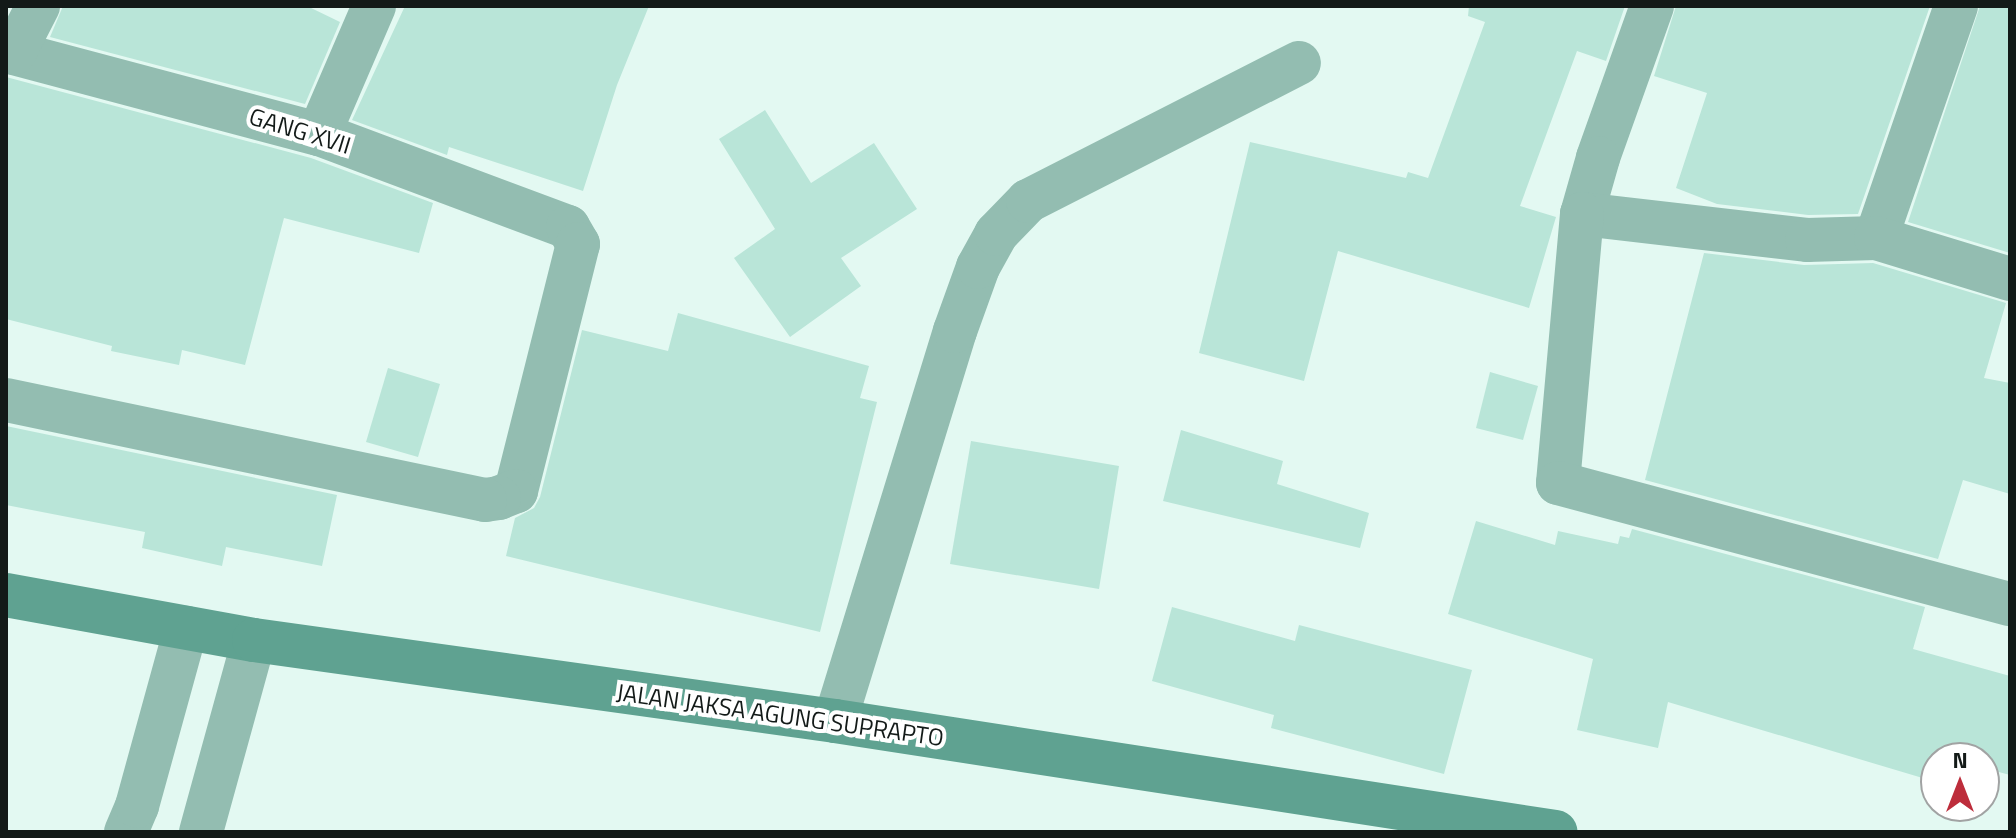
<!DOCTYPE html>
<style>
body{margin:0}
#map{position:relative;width:2016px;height:838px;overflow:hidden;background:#e3f9f2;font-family:"Titillium Web",sans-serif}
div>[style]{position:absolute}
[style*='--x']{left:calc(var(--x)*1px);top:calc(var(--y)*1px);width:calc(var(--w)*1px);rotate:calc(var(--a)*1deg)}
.building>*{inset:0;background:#b9e5d8}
.minor>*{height:44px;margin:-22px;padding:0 22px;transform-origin:22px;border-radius:22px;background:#93bdb1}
.secondary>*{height:44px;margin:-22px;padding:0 22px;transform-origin:22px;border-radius:22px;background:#5fa291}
span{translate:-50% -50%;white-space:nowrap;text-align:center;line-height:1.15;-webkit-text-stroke:8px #fff;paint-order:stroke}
.street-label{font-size:24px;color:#131a18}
.frame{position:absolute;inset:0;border:8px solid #131a18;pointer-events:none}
.north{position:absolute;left:1920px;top:742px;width:80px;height:80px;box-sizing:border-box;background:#fff;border:2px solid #a1a3a3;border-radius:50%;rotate:0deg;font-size:22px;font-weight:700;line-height:32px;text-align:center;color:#131a18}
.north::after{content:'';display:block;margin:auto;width:28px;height:36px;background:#bd2d3b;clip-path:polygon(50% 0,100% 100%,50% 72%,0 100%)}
</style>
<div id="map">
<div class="building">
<i style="clip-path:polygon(63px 6px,307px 6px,340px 22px,305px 104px,50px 37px)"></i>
<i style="clip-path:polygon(405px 6px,649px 6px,617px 85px,583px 191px,449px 147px,447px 155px,352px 120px)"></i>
<i style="clip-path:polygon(1469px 6px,1625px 6px,1606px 61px,1577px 51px,1520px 206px,1556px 217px,1529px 308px,1338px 251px,1304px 381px,1199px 353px,1250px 142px,1406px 178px,1408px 172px,1428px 178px,1485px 22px,1468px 16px)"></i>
<i style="clip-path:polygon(1676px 6px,1930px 6px,1858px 214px,1808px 215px,1717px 204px,1676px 188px,1707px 93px,1654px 76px)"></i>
<i style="clip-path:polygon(1980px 6px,2010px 6px,2010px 253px,1908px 222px)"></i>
<i style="clip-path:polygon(6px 77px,311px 158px,433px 203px,419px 253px,284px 218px,245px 365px,182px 350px,179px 365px,111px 351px,112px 346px,6px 319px)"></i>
<i style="clip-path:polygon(765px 110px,811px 183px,874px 143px,917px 209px,841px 258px,861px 286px,790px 337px,734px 258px,775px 229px,719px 139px)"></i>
<i style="clip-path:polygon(1704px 253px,1804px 265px,1873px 263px,2006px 303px,1984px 378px,2010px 383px,2010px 494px,1963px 480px,1938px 559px,1645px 480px)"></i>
<i style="clip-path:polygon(678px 313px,869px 366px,860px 398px,877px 402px,820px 632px,506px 556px,515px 518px,534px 508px,540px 497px,582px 330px,668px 351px)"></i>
<i style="clip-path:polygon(388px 368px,440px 384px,418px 457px,366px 442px)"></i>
<i style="clip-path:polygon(1490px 372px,1538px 386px,1523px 440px,1476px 428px)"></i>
<i style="clip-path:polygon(6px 426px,337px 495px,322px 566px,226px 547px,222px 566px,142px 548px,145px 532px,6px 505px)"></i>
<i style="clip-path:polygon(1181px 430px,1283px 461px,1277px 484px,1369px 513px,1360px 548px,1163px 501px)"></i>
<i style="clip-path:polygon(971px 441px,1119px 466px,1099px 589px,950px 564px)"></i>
<i style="clip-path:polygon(1476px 521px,1555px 545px,1558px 531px,1618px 544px,1620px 536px,1629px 538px,1632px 529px,1925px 607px,1913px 649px,2010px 676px,2010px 775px,1984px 768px,1984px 758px,1936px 756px,1936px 782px,1668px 702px,1658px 748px,1577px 730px,1593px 659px,1448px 614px)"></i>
<i style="clip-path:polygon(1172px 607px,1295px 641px,1299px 625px,1472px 670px,1444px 774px,1271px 728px,1274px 715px,1152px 681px)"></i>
</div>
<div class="minor">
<i style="--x:1652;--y:6;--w:161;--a:109.6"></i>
<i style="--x:1598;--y:158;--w:58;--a:105.9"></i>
<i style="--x:1582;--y:214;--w:226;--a:6.6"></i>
<i style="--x:1807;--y:240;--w:69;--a:-1.7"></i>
<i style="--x:1956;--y:6;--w:245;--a:109"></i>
<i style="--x:1876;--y:238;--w:140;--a:17"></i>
<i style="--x:6;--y:51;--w:324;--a:14.9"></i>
<i style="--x:319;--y:134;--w:266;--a:20.5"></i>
<i style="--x:568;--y:227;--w:20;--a:60"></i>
<i style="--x:578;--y:244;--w:255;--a:104.1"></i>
<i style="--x:516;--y:491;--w:18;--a:158"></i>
<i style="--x:499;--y:498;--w:14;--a:172"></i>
<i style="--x:485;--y:500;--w:489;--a:-168.2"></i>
<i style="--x:14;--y:53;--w:53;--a:-62.9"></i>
<i style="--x:319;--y:134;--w:139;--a:-66.7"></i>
<i style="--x:1582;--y:214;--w:270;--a:95.1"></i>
<i style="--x:1558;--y:483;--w:468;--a:15"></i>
<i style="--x:835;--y:721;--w:408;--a:-72.9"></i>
<i style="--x:955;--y:331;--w:68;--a:-70.2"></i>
<i style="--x:978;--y:267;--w:38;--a:-61"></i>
<i style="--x:996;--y:234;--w:46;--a:-45.9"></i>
<i style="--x:1028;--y:201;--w:304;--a:-27"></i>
<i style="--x:126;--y:832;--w:28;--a:-67"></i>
<i style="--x:137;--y:806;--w:185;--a:-74.6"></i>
<i style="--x:201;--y:832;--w:199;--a:-74.6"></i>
</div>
<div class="secondary">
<i style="--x:6;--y:595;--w:252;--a:10.3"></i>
<i style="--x:254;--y:640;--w:587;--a:7.94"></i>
<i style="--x:835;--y:721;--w:729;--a:8.76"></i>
</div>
<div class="street-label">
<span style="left:300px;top:131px;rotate:17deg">GANG XVII</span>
<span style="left:780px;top:715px;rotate:8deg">JALAN JAKSA AGUNG SUPRAPTO</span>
</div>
<div class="frame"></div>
<div class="north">N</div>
</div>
